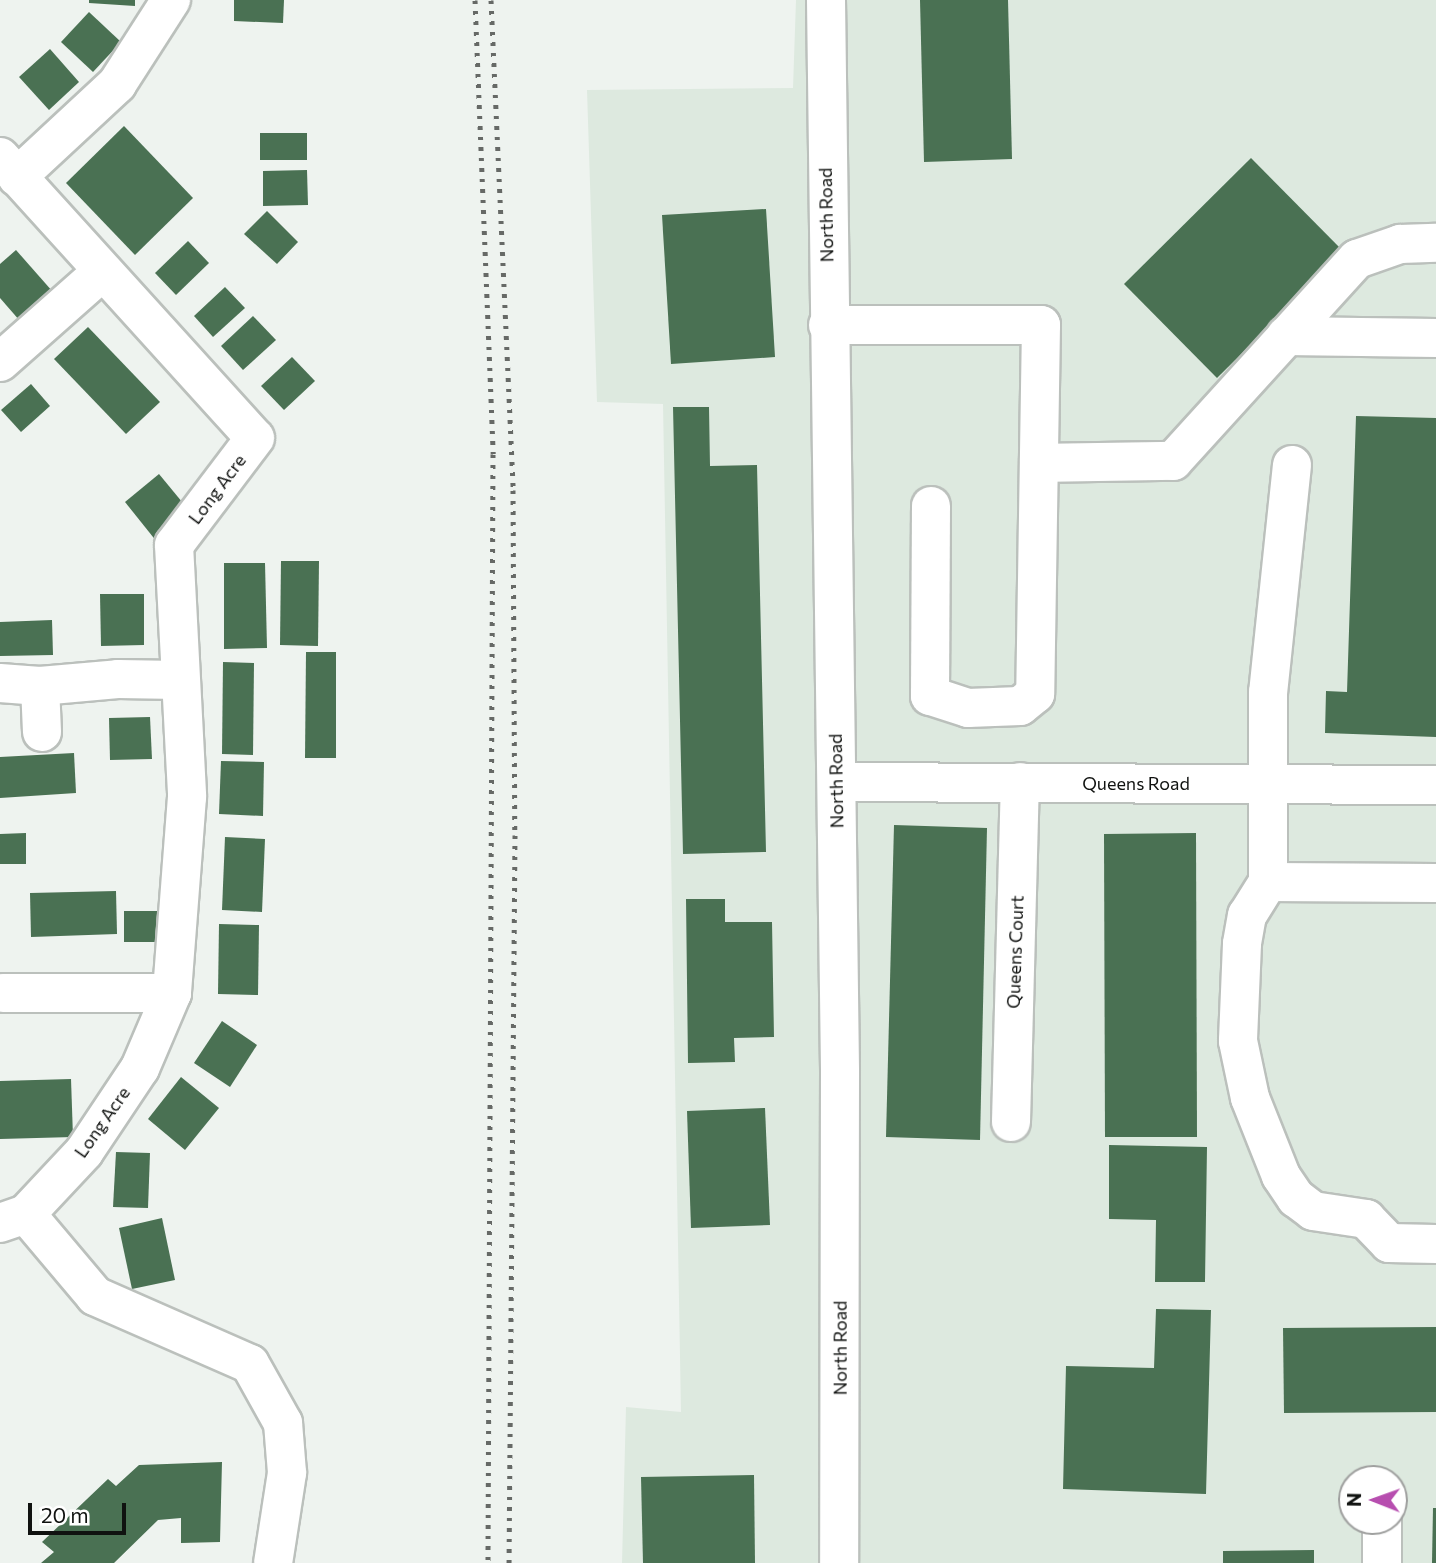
<!DOCTYPE html>
<style>
body{margin:0}
#map{position:relative;width:1436px;height:1563px;overflow:hidden;background:#eef3ef;font-family:Commissioner,sans-serif}
div>[style]{position:absolute}
[style*='--x']{left:calc(var(--x)*1px);top:calc(var(--y)*1px);width:calc(var(--w)*1px);rotate:calc(var(--a)*1deg)}
.built>*{inset:0;background:#dde9df}
.building>*{inset:0;background:#4a7153}
.roads{filter:drop-shadow(2px 0 #bbc0bc) drop-shadow(-2px 0 #bbc0bc) drop-shadow(0 2px #bbc0bc) drop-shadow(0 -2px #bbc0bc)}
.minor>*{height:38px;margin:-19px;padding:0 19px;transform-origin:19px;border-radius:19px;background:#fff}
.rail>*{height:5px;margin-top:-2.5px;transform-origin:0;background:repeating-linear-gradient(90deg,#666966 0 3.5px,transparent 0 10.5px)}
span{translate:-50% -50%;white-space:nowrap;text-align:center;line-height:1.15;-webkit-text-stroke:5px #fff;paint-order:stroke}
.street-label{font-size:18px;color:#101210}
.north{position:absolute;left:1338px;top:1465px;width:70px;height:70px;box-sizing:border-box;background:#fff;border:2px solid #9fa09f;border-radius:50%;rotate:271deg;font-size:19px;font-weight:700;line-height:28px;text-align:center;color:#101210}
.north::after{content:'';display:block;margin:auto;width:24px;height:32px;background:#b74eaf;clip-path:polygon(50% 0,100% 100%,50% 72%,0 100%)}
.scale{position:absolute;left:28px;top:1503px;width:98px;height:32px;box-sizing:border-box;border:4px solid #101210;border-top:0;padding-left:9px;font-size:21px;line-height:24px;white-space:nowrap;color:#101210;-webkit-text-stroke:5px #fff;paint-order:stroke}
</style>
<div id="map">
<div class="built">
<i style="clip-path:polygon(evenodd,796px 0,1436px 0,1436px 1563px,622px 1563px,626px 1407px,681px 1412px,663px 404px,597px 402px,587px 90px,793px 88px,796px 0,1352px 1479px,1394px 1479px,1394px 1521px,1352px 1521px,1352px 1479px)"></i>
</div>
<div class="building">
<i style="clip-path:polygon(89px 0,135px 0,135px 6px,89px 3px)"></i>
<i style="clip-path:polygon(234px 0,284px 0,283px 23px,234px 21px)"></i>
<i style="clip-path:polygon(920px 0,1008px 0,1012px 159px,924px 162px)"></i>
<i style="clip-path:polygon(89px 12px,121px 42px,93px 72px,61px 42px)"></i>
<i style="clip-path:polygon(50px 49px,79px 82px,49px 110px,19px 77px)"></i>
<i style="clip-path:polygon(124px 126px,193px 198px,135px 255px,66px 183px)"></i>
<i style="clip-path:polygon(260px 133px,307px 133px,307px 160px,260px 160px)"></i>
<i style="clip-path:polygon(1251px 158px,1344px 252px,1217px 378px,1124px 284px)"></i>
<i style="clip-path:polygon(307px 170px,308px 205px,263px 206px,263px 171px)"></i>
<i style="clip-path:polygon(766px 209px,775px 357px,671px 364px,662px 215px)"></i>
<i style="clip-path:polygon(267px 211px,298px 242px,277px 264px,244px 234px)"></i>
<i style="clip-path:polygon(188px 241px,209px 263px,176px 295px,155px 273px)"></i>
<i style="clip-path:polygon(16px 250px,53px 292px,20px 321px,0 298px,0 264px)"></i>
<i style="clip-path:polygon(225px 287px,245px 308px,213px 337px,194px 316px)"></i>
<i style="clip-path:polygon(253px 316px,276px 340px,243px 370px,221px 346px)"></i>
<i style="clip-path:polygon(88px 327px,160px 402px,126px 434px,54px 359px)"></i>
<i style="clip-path:polygon(292px 357px,315px 381px,284px 410px,261px 386px)"></i>
<i style="clip-path:polygon(31px 384px,50px 406px,21px 432px,1px 410px)"></i>
<i style="clip-path:polygon(673px 407px,709px 407px,710px 466px,757px 465px,766px 852px,683px 854px)"></i>
<i style="clip-path:polygon(1356px 416px,1436px 418px,1436px 737px,1325px 733px,1326px 691px,1347px 692px)"></i>
<i style="clip-path:polygon(159px 474px,192px 514px,157px 542px,125px 502px)"></i>
<i style="clip-path:polygon(281px 561px,319px 561px,318px 646px,280px 645px)"></i>
<i style="clip-path:polygon(224px 563px,265px 563px,267px 648px,224px 649px)"></i>
<i style="clip-path:polygon(100px 594px,144px 594px,144px 645px,101px 646px)"></i>
<i style="clip-path:polygon(52px 620px,53px 655px,0 656px,0 622px)"></i>
<i style="clip-path:polygon(306px 652px,336px 652px,336px 758px,305px 758px)"></i>
<i style="clip-path:polygon(223px 662px,254px 663px,253px 755px,222px 754px)"></i>
<i style="clip-path:polygon(150px 717px,152px 759px,110px 760px,109px 718px)"></i>
<i style="clip-path:polygon(74px 753px,76px 793px,0 798px,0 757px)"></i>
<i style="clip-path:polygon(221px 761px,264px 762px,263px 816px,219px 814px)"></i>
<i style="clip-path:polygon(894px 825px,987px 828px,980px 1140px,886px 1137px)"></i>
<i style="clip-path:polygon(26px 833px,26px 864px,0 864px,0 834px)"></i>
<i style="clip-path:polygon(1196px 833px,1197px 1137px,1105px 1137px,1104px 834px)"></i>
<i style="clip-path:polygon(225px 837px,265px 839px,262px 912px,222px 910px)"></i>
<i style="clip-path:polygon(116px 891px,117px 934px,31px 937px,30px 893px)"></i>
<i style="clip-path:polygon(686px 899px,725px 899px,725px 922px,772px 922px,774px 1037px,734px 1038px,735px 1062px,688px 1063px)"></i>
<i style="clip-path:polygon(124px 911px,164px 911px,165px 942px,124px 942px)"></i>
<i style="clip-path:polygon(219px 924px,259px 925px,258px 995px,218px 994px)"></i>
<i style="clip-path:polygon(222px 1021px,257px 1045px,230px 1087px,194px 1063px)"></i>
<i style="clip-path:polygon(181px 1077px,219px 1108px,185px 1150px,148px 1119px)"></i>
<i style="clip-path:polygon(71px 1079px,73px 1137px,0 1139px,0 1081px)"></i>
<i style="clip-path:polygon(765px 1108px,770px 1225px,691px 1228px,687px 1111px)"></i>
<i style="clip-path:polygon(1109px 1145px,1207px 1147px,1205px 1282px,1155px 1282px,1156px 1220px,1109px 1219px)"></i>
<i style="clip-path:polygon(116px 1152px,150px 1153px,148px 1208px,113px 1207px)"></i>
<i style="clip-path:polygon(162px 1218px,175px 1280px,132px 1289px,119px 1228px)"></i>
<i style="clip-path:polygon(1156px 1309px,1211px 1310px,1206px 1494px,1063px 1489px,1066px 1366px,1154px 1368px)"></i>
<i style="clip-path:polygon(1436px 1327px,1436px 1412px,1284px 1413px,1283px 1328px)"></i>
<i style="clip-path:polygon(222px 1462px,220px 1542px,181px 1543px,181px 1518px,158px 1520px,114px 1563px,41px 1563px,54px 1552px,42px 1542px,108px 1479px,116px 1486px,139px 1465px)"></i>
<i style="clip-path:polygon(754px 1475px,755px 1563px,643px 1563px,641px 1477px)"></i>
<i style="clip-path:polygon(1433px 1508px,1436px 1508px,1436px 1563px,1432px 1563px)"></i>
<i style="clip-path:polygon(1314px 1550px,1314px 1563px,1223px 1563px,1223px 1551px)"></i>
</div>
<div class="roads">
<div class="minor">
<i style="--x:826;--y:0;--w:1072;--a:89.25"></i>
<i style="--x:840;--y:1072;--w:491;--a:90.1"></i>
<i style="--x:0;--y:157;--w:379;--a:47.8"></i>
<i style="--x:255;--y:438;--w:134;--a:127.1"></i>
<i style="--x:174;--y:545;--w:252;--a:87"></i>
<i style="--x:187;--y:797;--w:197;--a:94.4"></i>
<i style="--x:172;--y:993;--w:82;--a:113.1"></i>
<i style="--x:140;--y:1068;--w:101;--a:123.7"></i>
<i style="--x:84;--y:1152;--w:85;--a:133.1"></i>
<i style="--x:26;--y:1214;--w:28;--a:161"></i>
<i style="--x:17;--y:177;--w:137;--a:-42.9"></i>
<i style="--x:117;--y:84;--w:100;--a:-57.3"></i>
<i style="--x:828;--y:325;--w:213;--a:0"></i>
<i style="--x:1041;--y:325;--w:369;--a:90.9"></i>
<i style="--x:1035;--y:694;--w:19;--a:141"></i>
<i style="--x:1020;--y:706;--w:52;--a:177.8"></i>
<i style="--x:968;--y:708;--w:40;--a:-162"></i>
<i style="--x:930;--y:696;--w:190;--a:-89.7"></i>
<i style="--x:1286;--y:336;--w:150;--a:0.8"></i>
<i style="--x:0;--y:362;--w:137;--a:-41.5"></i>
<i style="--x:1039;--y:463;--w:134;--a:-0.9"></i>
<i style="--x:1173;--y:461;--w:273;--a:-47.7"></i>
<i style="--x:1357;--y:259;--w:46;--a:-19.2"></i>
<i style="--x:1400;--y:244;--w:36;--a:-2"></i>
<i style="--x:1292;--y:465;--w:228;--a:96"></i>
<i style="--x:1268;--y:692;--w:190;--a:90"></i>
<i style="--x:1268;--y:882;--w:168;--a:0.3"></i>
<i style="--x:0;--y:683;--w:40;--a:4.3"></i>
<i style="--x:40;--y:686;--w:78;--a:-5.1"></i>
<i style="--x:118;--y:679;--w:62;--a:0.9"></i>
<i style="--x:40;--y:686;--w:46;--a:87.5"></i>
<i style="--x:837;--y:782;--w:599;--a:0.29"></i>
<i style="--x:1268;--y:882;--w:39;--a:122"></i>
<i style="--x:1247;--y:915;--w:29;--a:100"></i>
<i style="--x:1242;--y:944;--w:97;--a:92.4"></i>
<i style="--x:1238;--y:1041;--w:58;--a:78.1"></i>
<i style="--x:1250;--y:1098;--w:84;--a:68.3"></i>
<i style="--x:1281;--y:1176;--w:27;--a:56"></i>
<i style="--x:1296;--y:1198;--w:21;--a:37"></i>
<i style="--x:1313;--y:1211;--w:54;--a:8.6"></i>
<i style="--x:1366;--y:1219;--w:33;--a:46"></i>
<i style="--x:1389;--y:1243;--w:47;--a:1.2"></i>
<i style="--x:3;--y:993;--w:169;--a:0"></i>
<i style="--x:1011;--y:1122;--w:340;--a:-88.5"></i>
<i style="--x:26;--y:1214;--w:107;--a:49.9"></i>
<i style="--x:95;--y:1296;--w:169;--a:23.7"></i>
<i style="--x:250;--y:1364;--w:68;--a:60.8"></i>
<i style="--x:283;--y:1423;--w:50;--a:85.4"></i>
<i style="--x:287;--y:1473;--w:91;--a:98.8"></i>
<i style="--x:1382;--y:1521;--w:42;--a:90"></i>
</div>
</div>
<div class="rail">
<i style="--x:475;--y:0;--w:454;--a:87.7"></i>
<i style="--x:493;--y:454;--w:1109;--a:90.26"></i>
<i style="--x:491;--y:0;--w:490;--a:87.4"></i>
<i style="--x:513;--y:490;--w:345;--a:89.7"></i>
<i style="--x:515;--y:835;--w:728;--a:90.47"></i>
</div>
<div class="street-label">
<span style="left:826px;top:215px;rotate:-91deg">North Road</span>
<span style="left:217px;top:489px;rotate:-53deg">Long Acre</span>
<span style="left:836px;top:781px;rotate:-91deg">North Road</span>
<span style="left:1136px;top:783px">Queens Road</span>
<span style="left:1015px;top:952px;rotate:-88deg">Queens Court</span>
<span style="left:102px;top:1122px;rotate:-55deg">Long Acre</span>
<span style="left:840px;top:1348px;rotate:-90deg">North Road</span>
</div>
<div class="north">N</div>
<div class="scale">20 m</div>
</div>
